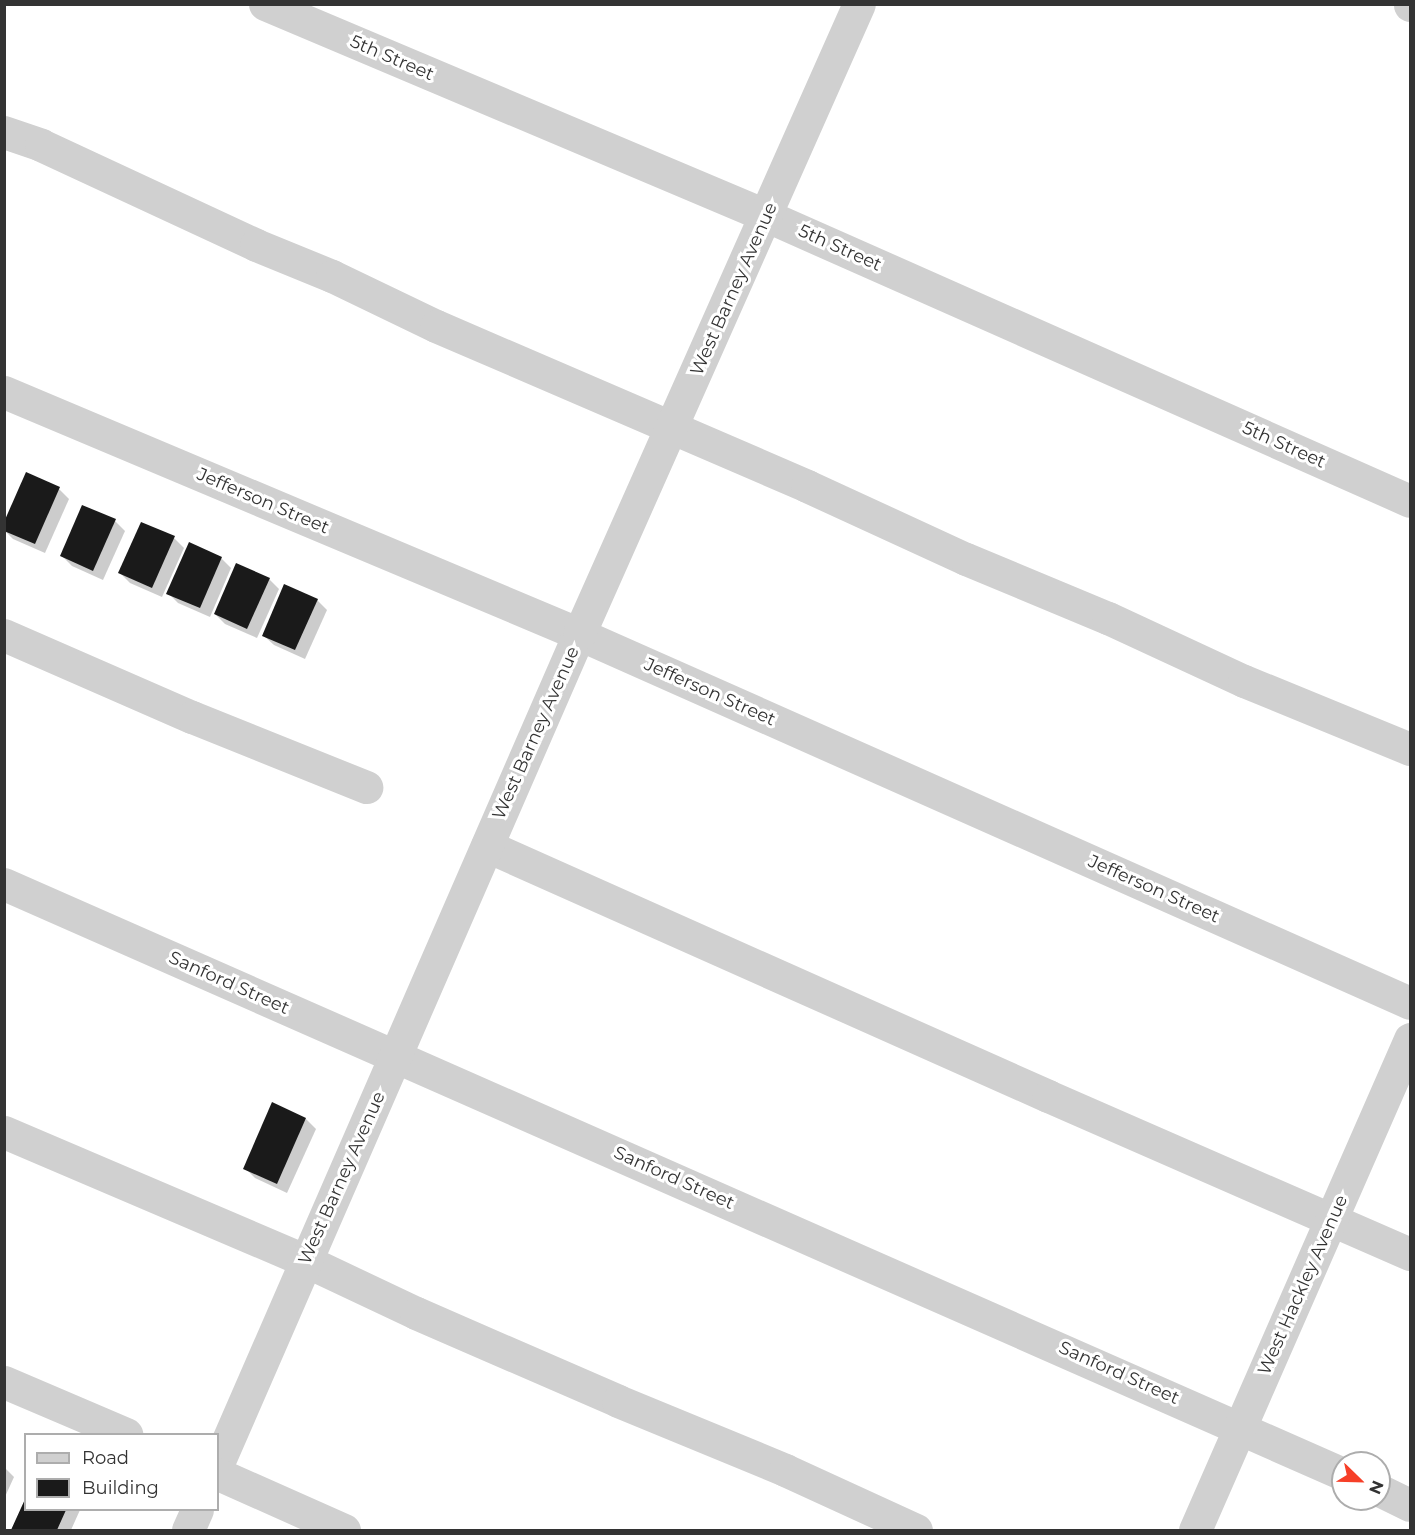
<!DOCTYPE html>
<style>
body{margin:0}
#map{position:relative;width:1415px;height:1535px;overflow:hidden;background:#fff;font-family:Montserrat,sans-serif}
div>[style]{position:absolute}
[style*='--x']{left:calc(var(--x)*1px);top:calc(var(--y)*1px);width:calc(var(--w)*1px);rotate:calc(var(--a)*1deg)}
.shadow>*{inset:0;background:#0003}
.building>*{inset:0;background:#1a1a1a}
.minor>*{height:33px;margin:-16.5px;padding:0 16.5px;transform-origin:16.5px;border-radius:16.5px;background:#d0d0d0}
span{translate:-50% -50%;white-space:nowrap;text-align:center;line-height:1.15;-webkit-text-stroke:6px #fff;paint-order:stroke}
.street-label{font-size:18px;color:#333}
.frame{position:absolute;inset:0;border:6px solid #333;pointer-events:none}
.legend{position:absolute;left:24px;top:1433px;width:195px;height:78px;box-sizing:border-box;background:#fff;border:2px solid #adadad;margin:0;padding:8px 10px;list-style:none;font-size:18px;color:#333}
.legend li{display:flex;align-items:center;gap:12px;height:30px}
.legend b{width:30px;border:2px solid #adadad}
.north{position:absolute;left:1331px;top:1451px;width:60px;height:60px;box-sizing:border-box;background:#fff;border:2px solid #adadad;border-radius:50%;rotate:113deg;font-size:16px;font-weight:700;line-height:24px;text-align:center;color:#333}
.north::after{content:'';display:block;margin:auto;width:21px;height:27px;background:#f63f28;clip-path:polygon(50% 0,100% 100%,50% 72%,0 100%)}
</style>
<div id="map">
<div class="shadow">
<i style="clip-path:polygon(59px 489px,69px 499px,45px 553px,13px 539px,4px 530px)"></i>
<i style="clip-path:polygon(115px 521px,125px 531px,103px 580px,72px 566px,62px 556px)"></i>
<i style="clip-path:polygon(174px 538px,184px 548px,162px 597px,130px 583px,120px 573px)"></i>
<i style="clip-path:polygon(221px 558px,231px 568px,210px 617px,178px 603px,168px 593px)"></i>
<i style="clip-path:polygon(269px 579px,279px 589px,257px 638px,225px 624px,215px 614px)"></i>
<i style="clip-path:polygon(317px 600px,327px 610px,305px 659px,274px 645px,263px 635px)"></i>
<i style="clip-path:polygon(306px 1119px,316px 1129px,287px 1193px,255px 1178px,245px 1168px)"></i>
<i style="clip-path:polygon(4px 1467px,14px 1477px,4px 1499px)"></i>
<i style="clip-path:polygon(26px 1501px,26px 1510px,80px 1510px,71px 1530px,13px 1530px)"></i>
</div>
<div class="building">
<i style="clip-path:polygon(26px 472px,60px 487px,35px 544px,4px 531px,4px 522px)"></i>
<i style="clip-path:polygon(82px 505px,116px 519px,93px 571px,60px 556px)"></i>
<i style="clip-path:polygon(141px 522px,175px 536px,152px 588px,118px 573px)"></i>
<i style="clip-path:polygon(189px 542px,222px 557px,200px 608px,166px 594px)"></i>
<i style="clip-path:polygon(236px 563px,270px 578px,247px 629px,214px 614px)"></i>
<i style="clip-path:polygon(284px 584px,318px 599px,295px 650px,262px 636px)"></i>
<i style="clip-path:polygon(272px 1102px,306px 1118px,277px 1184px,243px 1169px)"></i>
<i style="clip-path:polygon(26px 1497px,26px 1510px,66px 1510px,57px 1530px,11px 1530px)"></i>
</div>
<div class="minor">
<i style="--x:265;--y:4;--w:545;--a:22.89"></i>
<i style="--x:767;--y:216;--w:703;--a:23.9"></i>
<i style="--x:1410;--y:4;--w:1;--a:90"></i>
<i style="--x:4;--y:132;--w:39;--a:19"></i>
<i style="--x:41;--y:145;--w:237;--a:24.9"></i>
<i style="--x:256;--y:245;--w:82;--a:22.2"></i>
<i style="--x:332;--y:276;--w:115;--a:25.7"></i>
<i style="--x:436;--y:326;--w:404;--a:23.3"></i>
<i style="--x:807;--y:486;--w:175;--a:24.7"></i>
<i style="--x:966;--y:559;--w:154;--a:22.6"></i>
<i style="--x:1108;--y:618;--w:150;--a:24.9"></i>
<i style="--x:1244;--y:681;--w:179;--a:22.3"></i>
<i style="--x:4;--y:392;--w:624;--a:22.82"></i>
<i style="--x:579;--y:634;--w:909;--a:23.94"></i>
<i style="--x:4;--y:635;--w:205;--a:23.6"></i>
<i style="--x:192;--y:717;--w:188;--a:21.9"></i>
<i style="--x:487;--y:846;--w:614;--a:24.02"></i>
<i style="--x:1048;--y:1096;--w:395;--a:23.6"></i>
<i style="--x:4;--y:884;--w:1463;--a:23.78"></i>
<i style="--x:4;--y:1132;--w:328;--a:23.1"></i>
<i style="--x:306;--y:1261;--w:122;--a:25.3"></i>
<i style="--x:416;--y:1313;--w:220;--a:23.5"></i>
<i style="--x:618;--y:1401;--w:181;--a:22.4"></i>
<i style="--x:785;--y:1470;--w:144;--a:24.6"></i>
<i style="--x:4;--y:1382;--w:133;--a:23.1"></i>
<i style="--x:218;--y:1463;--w:904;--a:-66.47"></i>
<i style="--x:579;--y:634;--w:689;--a:-66.04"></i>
<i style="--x:218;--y:1474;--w:138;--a:24"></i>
<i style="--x:1379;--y:1490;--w:34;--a:26"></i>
<i style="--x:188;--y:1530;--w:22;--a:-66"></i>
<i style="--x:1195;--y:1530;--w:536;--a:-66.35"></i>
</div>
<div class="street-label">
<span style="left:392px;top:58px;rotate:23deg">5th Street</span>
<span style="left:840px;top:248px;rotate:24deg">5th Street</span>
<span style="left:734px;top:289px;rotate:-66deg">West Barney Avenue</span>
<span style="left:1284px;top:445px;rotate:24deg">5th Street</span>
<span style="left:263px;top:501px;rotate:23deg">Jefferson Street</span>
<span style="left:710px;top:692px;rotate:24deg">Jefferson Street</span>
<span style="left:536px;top:733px;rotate:-66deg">West Barney Avenue</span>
<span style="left:1154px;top:889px;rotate:24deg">Jefferson Street</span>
<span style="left:229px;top:983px;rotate:24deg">Sanford Street</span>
<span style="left:342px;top:1178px;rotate:-66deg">West Barney Avenue</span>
<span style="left:674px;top:1178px;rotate:24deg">Sanford Street</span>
<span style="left:1303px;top:1285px;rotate:-66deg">West Hackley Avenue</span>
<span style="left:1119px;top:1373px;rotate:24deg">Sanford Street</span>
</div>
<div class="frame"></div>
<ul class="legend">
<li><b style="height:8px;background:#d0d0d0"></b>Road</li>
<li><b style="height:16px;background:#1a1a1a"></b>Building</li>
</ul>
<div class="north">N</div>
</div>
